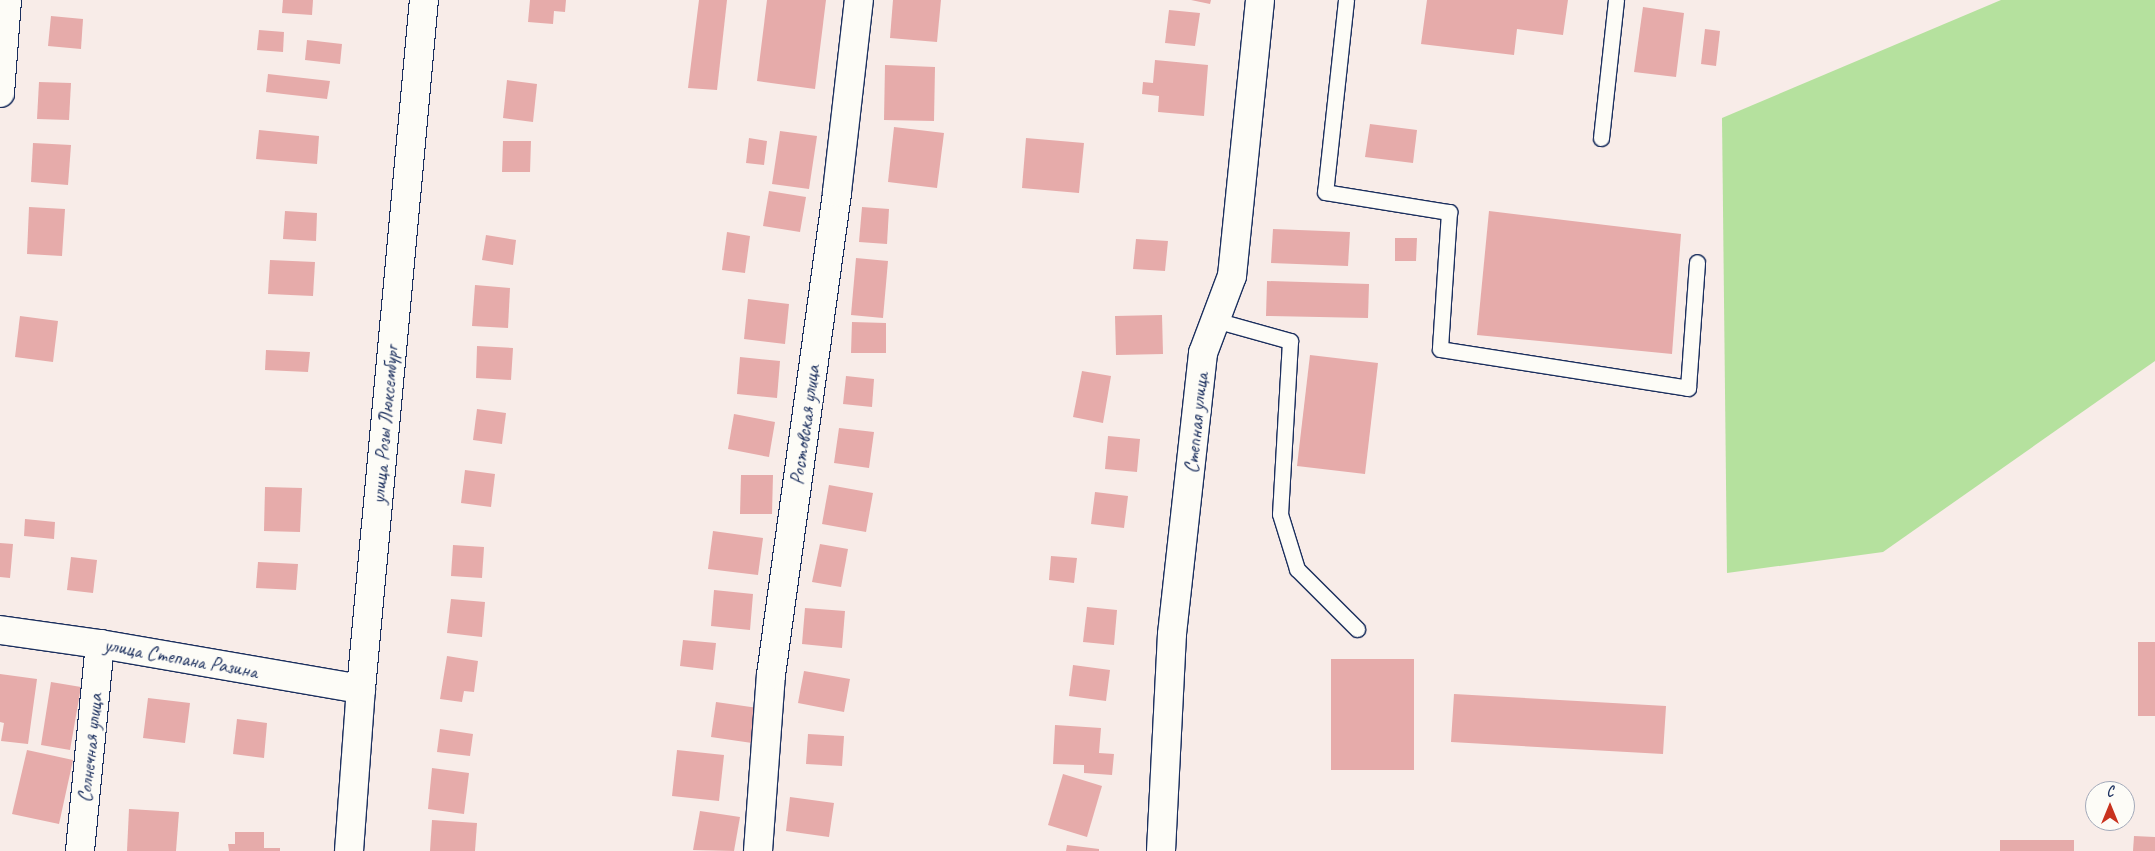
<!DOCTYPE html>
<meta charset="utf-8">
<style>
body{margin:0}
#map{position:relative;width:2155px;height:851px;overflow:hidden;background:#f8ece8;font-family:Caveat,sans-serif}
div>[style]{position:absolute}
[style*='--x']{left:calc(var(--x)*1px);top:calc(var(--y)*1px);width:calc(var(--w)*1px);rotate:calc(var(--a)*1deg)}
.green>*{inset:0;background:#b5e19e}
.building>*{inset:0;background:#e6abaa}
.roads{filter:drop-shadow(1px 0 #1b2f5e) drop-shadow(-1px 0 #1b2f5e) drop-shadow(0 1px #1b2f5e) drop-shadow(0 -1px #1b2f5e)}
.service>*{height:15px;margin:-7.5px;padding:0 7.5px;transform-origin:7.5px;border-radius:7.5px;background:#fdfcf7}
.minor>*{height:28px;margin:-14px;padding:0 14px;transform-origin:14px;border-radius:14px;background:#fdfcf7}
span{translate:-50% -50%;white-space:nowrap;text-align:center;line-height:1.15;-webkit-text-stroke:5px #fdfcf7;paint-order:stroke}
.street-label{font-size:20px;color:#1b2f5e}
.north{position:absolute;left:2085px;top:781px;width:50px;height:50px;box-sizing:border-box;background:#fdfcf7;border:1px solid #a3aaba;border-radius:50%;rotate:0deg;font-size:14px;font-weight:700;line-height:20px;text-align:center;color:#1b2f5e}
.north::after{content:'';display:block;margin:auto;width:18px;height:22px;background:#c8321e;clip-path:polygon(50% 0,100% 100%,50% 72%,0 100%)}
</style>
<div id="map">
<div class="green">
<i style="clip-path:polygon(2001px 0,2155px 0,2155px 361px,1883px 552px,1727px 573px,1722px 118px)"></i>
</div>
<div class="building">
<i style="clip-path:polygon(283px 0,313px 0,312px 15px,282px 13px)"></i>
<i style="clip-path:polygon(530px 0,566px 0,565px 12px,554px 11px,553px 24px,528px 22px)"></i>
<i style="clip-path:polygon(699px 0,727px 0,717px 90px,688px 88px)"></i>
<i style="clip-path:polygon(767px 0,826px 0,815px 89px,757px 81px)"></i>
<i style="clip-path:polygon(893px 0,941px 0,937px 42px,890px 38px)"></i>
<i style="clip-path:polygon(1191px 0,1211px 0,1210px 4px)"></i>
<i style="clip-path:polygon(1427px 0,1568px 0,1563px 35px,1517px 29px,1514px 55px,1421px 44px)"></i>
<i style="clip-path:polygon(1643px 7px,1684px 13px,1676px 77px,1634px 72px)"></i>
<i style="clip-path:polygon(1169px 10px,1200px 13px,1195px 46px,1165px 43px)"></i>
<i style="clip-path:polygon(51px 16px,83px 19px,81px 49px,48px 46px)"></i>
<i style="clip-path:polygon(1705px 29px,1720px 31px,1716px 66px,1701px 64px)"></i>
<i style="clip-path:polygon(259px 30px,284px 32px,283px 52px,257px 50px)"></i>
<i style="clip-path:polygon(307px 40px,342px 44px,340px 64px,305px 60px)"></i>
<i style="clip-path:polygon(1155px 60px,1208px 65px,1204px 116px,1158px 112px,1159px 96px,1142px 94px,1143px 82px,1153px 83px)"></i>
<i style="clip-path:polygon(885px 65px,935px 67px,934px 121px,884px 120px)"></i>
<i style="clip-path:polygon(268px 74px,330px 81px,327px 99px,266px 92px)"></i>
<i style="clip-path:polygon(507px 80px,537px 84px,533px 122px,503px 118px)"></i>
<i style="clip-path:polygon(39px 82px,71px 83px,69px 120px,37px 119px)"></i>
<i style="clip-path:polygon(1370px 124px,1417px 130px,1413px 163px,1365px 157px)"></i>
<i style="clip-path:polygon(894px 127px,944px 133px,937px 188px,888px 182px)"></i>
<i style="clip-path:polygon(259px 130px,319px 136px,317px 164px,256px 159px)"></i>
<i style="clip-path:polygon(780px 131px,817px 136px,809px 189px,772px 184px)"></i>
<i style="clip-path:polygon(749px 138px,767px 141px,764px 165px,746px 163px)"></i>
<i style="clip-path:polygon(1026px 138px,1084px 143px,1079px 193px,1022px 188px)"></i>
<i style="clip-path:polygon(503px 141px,531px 141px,530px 172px,502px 172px)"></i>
<i style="clip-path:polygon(33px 143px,71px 145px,68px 185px,31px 182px)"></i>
<i style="clip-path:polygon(769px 191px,806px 197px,800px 232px,763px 226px)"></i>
<i style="clip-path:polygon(29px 207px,65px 209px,62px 256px,27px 254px)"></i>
<i style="clip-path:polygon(862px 207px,889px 209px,887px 244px,859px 242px)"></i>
<i style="clip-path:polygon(285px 211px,317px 213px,316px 241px,283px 239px)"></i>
<i style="clip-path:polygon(1489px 211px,1681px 234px,1672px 354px,1477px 335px)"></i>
<i style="clip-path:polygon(1273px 229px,1350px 232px,1348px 266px,1271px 263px)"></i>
<i style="clip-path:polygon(727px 232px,750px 236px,745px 273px,722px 270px)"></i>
<i style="clip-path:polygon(486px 235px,516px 240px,513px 265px,482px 260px)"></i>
<i style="clip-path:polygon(1395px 238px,1417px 238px,1416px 261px,1395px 261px)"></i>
<i style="clip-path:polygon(1136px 239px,1168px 241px,1165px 271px,1133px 269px)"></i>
<i style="clip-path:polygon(856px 258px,888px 261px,883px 318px,851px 315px)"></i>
<i style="clip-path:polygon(270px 260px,315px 262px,313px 296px,268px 294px)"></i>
<i style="clip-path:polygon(1267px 281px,1369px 284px,1368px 318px,1266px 316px)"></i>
<i style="clip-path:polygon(475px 285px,510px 288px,508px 328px,472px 326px)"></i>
<i style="clip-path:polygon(748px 299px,789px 304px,785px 344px,744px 339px)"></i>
<i style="clip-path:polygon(1162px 315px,1163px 354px,1116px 355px,1115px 316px)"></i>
<i style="clip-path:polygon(20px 316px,58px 321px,53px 362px,15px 357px)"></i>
<i style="clip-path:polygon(852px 322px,886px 323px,886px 353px,851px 353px)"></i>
<i style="clip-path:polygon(477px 346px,513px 348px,511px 380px,476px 378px)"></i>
<i style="clip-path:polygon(266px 350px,310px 352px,308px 372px,265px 370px)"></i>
<i style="clip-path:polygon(1310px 355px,1378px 363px,1365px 474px,1297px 466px)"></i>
<i style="clip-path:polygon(740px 357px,780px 361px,777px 398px,737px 394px)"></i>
<i style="clip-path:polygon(1082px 371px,1111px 376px,1103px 423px,1073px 417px)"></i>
<i style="clip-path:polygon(846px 376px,874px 379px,872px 407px,843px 404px)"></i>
<i style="clip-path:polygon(477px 409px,506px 413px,502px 444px,473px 440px)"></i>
<i style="clip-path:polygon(734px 414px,775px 422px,769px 457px,728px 449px)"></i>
<i style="clip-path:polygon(839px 428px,874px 432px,869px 468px,834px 463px)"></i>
<i style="clip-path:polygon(1108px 436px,1140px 439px,1137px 472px,1105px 469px)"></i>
<i style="clip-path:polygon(465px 470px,495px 474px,491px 507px,461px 503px)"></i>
<i style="clip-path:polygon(741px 475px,773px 475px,772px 514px,740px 514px)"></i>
<i style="clip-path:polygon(829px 485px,873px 493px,866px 532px,822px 524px)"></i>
<i style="clip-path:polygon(265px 487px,302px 488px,300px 532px,264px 531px)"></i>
<i style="clip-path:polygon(1095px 492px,1128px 496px,1124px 528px,1091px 524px)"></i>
<i style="clip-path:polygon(25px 519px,55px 522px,54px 539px,24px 536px)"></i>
<i style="clip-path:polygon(713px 531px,763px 538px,758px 575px,708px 569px)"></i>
<i style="clip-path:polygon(0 543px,13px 544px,10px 578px,0 577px)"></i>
<i style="clip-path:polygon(820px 544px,848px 549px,841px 587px,812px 582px)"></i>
<i style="clip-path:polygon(453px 545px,484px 547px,482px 578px,451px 576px)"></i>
<i style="clip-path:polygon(1051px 556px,1077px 558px,1074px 583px,1049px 580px)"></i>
<i style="clip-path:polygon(71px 557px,97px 560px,93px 593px,67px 590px)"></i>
<i style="clip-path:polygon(258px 562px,298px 564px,296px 590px,256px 588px)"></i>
<i style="clip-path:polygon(714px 590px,753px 594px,750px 630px,711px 626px)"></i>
<i style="clip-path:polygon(451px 599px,485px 602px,482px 637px,447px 633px)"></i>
<i style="clip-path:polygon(1087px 607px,1117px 610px,1114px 645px,1083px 642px)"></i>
<i style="clip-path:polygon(805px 608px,845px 611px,842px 648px,802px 644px)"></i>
<i style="clip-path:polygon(683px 640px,716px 643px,713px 670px,680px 666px)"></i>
<i style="clip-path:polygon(2138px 642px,2155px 642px,2155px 716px,2138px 716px)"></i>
<i style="clip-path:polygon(447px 656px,478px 661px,474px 692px,464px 691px,462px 702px,440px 699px)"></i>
<i style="clip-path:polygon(1331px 659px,1414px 659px,1414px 770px,1331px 770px)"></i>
<i style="clip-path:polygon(1073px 665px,1110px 670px,1106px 701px,1069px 696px)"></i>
<i style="clip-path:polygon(804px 671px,850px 679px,844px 712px,798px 703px)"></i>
<i style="clip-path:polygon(0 674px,37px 679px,28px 744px,1px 741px,4px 723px,0 722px)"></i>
<i style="clip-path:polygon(51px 682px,81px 687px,70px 750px,41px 745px)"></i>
<i style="clip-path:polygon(1454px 694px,1666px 706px,1663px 754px,1451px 742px)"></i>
<i style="clip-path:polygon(148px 698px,190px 703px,185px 743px,143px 738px)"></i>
<i style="clip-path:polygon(716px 702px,758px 708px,752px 743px,711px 737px)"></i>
<i style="clip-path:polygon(237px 719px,267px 723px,264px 758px,233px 754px)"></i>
<i style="clip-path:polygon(1055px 725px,1101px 728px,1099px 753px,1114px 754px,1112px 775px,1084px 773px,1084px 765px,1053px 764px)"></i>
<i style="clip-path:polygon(440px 729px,473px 734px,470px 756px,437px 752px)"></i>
<i style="clip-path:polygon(808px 734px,844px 736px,842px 766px,806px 764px)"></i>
<i style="clip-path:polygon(27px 750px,73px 760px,59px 824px,12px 814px)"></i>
<i style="clip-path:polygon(677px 750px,724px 755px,719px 801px,672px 796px)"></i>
<i style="clip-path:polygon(432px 768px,469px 773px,464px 814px,428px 809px)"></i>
<i style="clip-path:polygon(1063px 774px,1102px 786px,1087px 837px,1048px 825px)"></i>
<i style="clip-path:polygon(790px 797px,834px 803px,829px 837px,786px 831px)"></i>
<i style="clip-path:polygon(129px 809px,179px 812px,176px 851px,127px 851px)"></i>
<i style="clip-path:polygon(700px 811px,740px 817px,734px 851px,693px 850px)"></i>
<i style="clip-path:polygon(432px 820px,477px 823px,475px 851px,430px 851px)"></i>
<i style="clip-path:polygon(235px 832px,264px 832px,264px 848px,280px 848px,280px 851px,229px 851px,228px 844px,235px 844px)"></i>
<i style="clip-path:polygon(2134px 836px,2155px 837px,2155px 851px,2133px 851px)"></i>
<i style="clip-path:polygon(2000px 840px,2074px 840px,2074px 851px,2000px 851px)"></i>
<i style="clip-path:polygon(1067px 845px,1099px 849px,1099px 851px,1066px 851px)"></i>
</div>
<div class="roads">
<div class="service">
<i style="--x:1346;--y:0;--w:193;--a:96.2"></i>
<i style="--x:1325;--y:192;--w:126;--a:9.2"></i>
<i style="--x:1449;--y:212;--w:137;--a:93.8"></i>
<i style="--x:1440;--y:349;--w:251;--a:8.9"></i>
<i style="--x:1688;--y:388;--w:126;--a:-85.9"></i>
<i style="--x:1601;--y:138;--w:139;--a:-83.8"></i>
<i style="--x:1215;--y:320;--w:78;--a:15.6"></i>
<i style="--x:1290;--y:341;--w:173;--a:93.3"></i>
<i style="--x:1280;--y:514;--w:58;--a:72.8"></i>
<i style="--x:1297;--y:569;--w:85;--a:45"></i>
</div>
<div class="minor">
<i style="--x:0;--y:93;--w:93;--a:-85.7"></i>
<i style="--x:0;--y:630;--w:101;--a:8"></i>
<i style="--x:100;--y:644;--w:265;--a:9.8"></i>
<i style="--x:80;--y:851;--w:208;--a:-84.5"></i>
<i style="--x:349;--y:851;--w:162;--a:-85.8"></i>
<i style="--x:361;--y:689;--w:692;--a:-84.78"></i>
<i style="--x:758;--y:851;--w:176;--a:-85.8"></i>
<i style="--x:771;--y:675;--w:487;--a:-82.2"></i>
<i style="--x:837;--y:192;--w:193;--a:-83.5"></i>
<i style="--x:1161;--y:851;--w:217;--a:-87.1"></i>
<i style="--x:1172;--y:634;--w:283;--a:-83.7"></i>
<i style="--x:1203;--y:353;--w:82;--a:-69.4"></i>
<i style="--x:1232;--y:276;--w:277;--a:-84.2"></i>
</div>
</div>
<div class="street-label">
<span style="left:1196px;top:423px;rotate:-84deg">Степная улица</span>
<span style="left:385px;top:425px;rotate:-85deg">улица Розы Люксембург</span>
<span style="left:805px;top:425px;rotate:-82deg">Ростовская улица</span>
<span style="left:181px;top:658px;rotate:10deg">улица Степана Разина</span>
<span style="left:90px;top:748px;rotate:-84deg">Солнечная улица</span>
</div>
<div class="north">С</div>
</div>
